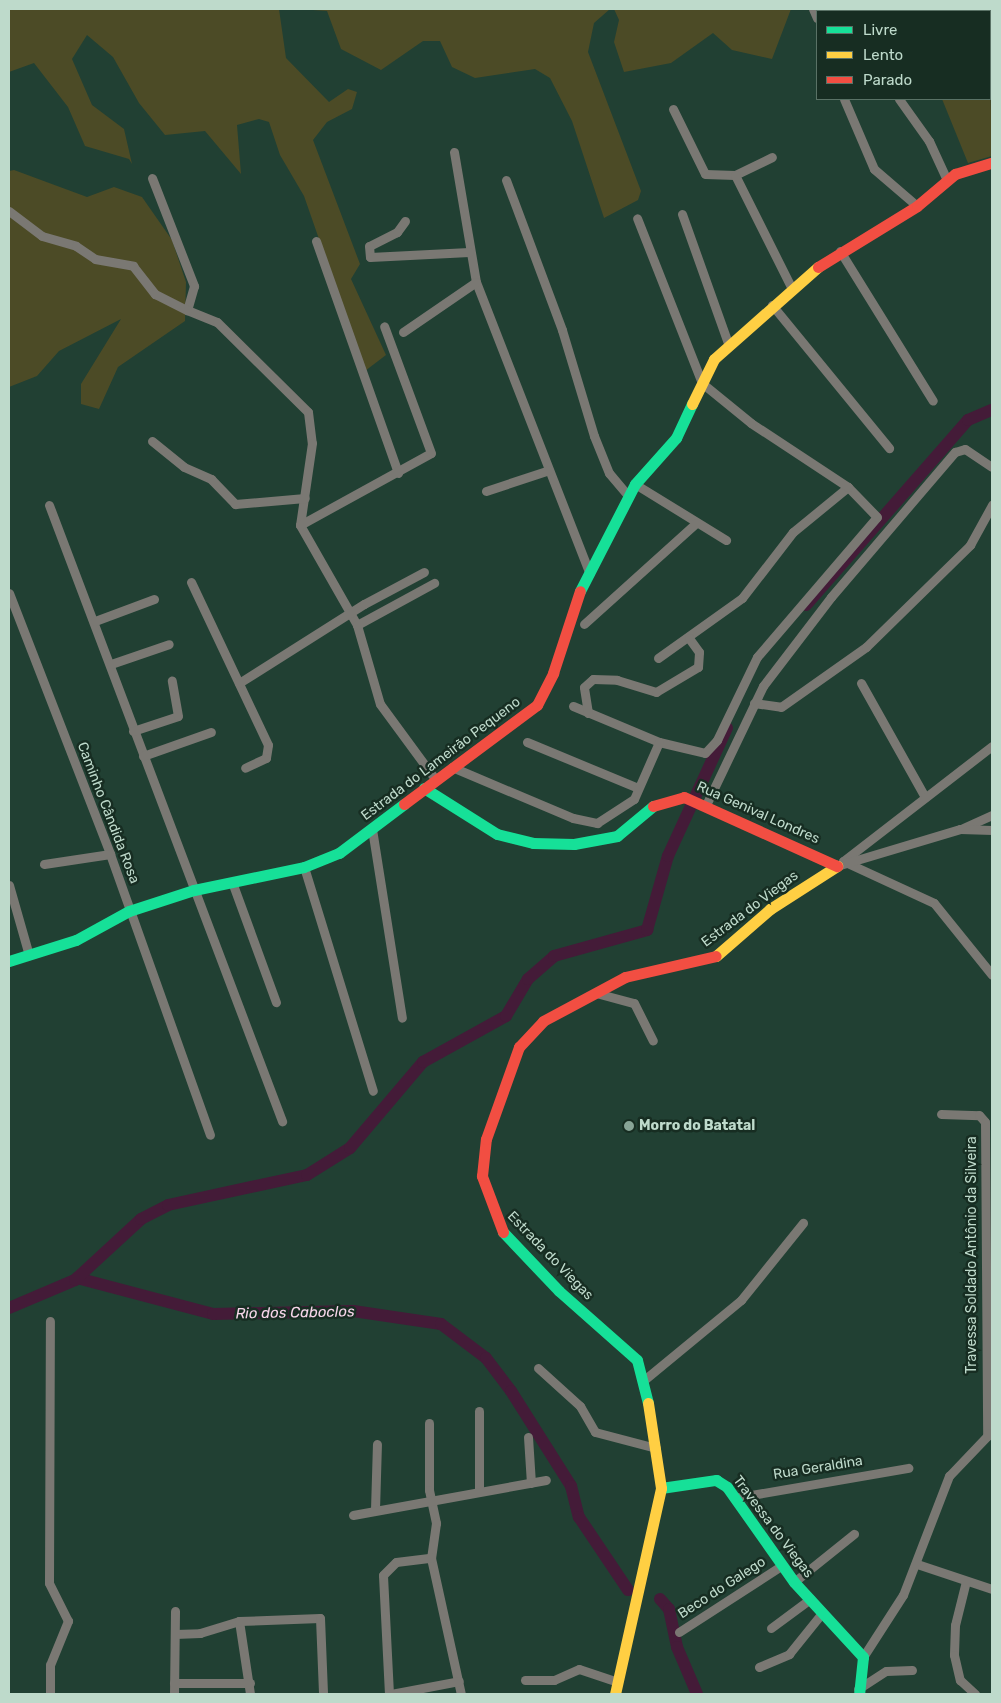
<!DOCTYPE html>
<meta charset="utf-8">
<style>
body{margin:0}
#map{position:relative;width:1001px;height:1703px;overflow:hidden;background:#214033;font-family:Rubik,sans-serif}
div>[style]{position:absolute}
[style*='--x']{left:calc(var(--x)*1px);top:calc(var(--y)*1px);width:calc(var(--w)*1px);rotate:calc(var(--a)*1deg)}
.green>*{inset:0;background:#4c4b26}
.river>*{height:12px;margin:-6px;padding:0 6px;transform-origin:6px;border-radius:6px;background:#441b38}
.street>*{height:9px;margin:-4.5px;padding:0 4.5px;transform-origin:4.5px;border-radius:4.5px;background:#7a7873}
.fast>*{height:11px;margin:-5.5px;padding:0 5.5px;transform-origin:5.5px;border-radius:5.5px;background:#16e098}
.slow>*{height:11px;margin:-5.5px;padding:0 5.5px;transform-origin:5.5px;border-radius:5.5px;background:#ffcf43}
.jam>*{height:11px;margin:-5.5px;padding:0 5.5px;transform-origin:5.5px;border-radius:5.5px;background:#f24e42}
.dots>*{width:14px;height:14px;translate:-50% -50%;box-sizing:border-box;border:2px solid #172d22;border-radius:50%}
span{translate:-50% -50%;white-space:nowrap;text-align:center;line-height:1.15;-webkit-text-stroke:5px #172d22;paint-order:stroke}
.street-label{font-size:14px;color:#bedacb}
.poi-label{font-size:14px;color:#bedacb;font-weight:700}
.left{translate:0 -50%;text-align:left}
.water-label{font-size:15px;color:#f8d6ea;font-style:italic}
.frame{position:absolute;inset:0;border:10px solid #bedacb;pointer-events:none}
.legend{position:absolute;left:816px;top:10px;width:175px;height:90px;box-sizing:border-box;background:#172d22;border:1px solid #5a7266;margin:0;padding:6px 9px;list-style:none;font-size:15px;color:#bedacb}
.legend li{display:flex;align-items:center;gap:10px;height:25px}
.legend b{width:25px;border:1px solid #5a7266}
</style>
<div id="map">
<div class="green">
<i style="clip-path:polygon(9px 9px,279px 9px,286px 58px,329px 102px,348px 89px,357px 92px,352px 109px,327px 122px,313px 140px,360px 264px,351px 279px,386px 355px,365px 371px,304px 196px,280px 155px,269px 122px,259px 119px,237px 125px,241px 174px,205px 131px,165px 135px,139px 103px,113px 57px,87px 35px,72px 59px,92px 105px,124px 129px,132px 164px,129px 159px,85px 146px,68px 107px,34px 63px,9px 72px)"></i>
<i style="clip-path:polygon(298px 9px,610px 9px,594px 23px,588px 52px,641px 191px,638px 200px,604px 218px,572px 121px,550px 78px,535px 69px,475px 78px,452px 67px,440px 41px,423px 41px,381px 70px,341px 49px,327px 11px)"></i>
<i style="clip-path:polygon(614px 9px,791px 9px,772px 59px,732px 50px,713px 33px,671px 63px,624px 72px,614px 42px,619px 20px)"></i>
<i style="clip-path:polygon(891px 9px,974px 9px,969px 11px)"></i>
<i style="clip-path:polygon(990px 67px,992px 156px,968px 163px,942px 99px,990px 99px)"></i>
<i style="clip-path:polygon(14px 170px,87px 197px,114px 187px,142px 197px,172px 240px,186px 282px,185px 321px,118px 367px,99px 409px,81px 404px,81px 384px,121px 319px,59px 351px,37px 376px,9px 387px,9px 171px)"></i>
</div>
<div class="river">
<i style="--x:806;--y:605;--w:246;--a:-48.8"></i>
<i style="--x:968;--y:420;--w:26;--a:-23"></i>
<i style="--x:77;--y:1278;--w:141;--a:14.8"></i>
<i style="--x:213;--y:1314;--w:140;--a:-1.2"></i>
<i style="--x:353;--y:1311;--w:89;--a:8.4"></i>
<i style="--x:441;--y:1324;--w:56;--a:37.1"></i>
<i style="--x:486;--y:1358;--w:41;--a:52.9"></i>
<i style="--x:511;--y:1391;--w:112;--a:57.7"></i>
<i style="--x:571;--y:1486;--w:32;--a:76"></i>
<i style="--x:579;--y:1517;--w:88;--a:56.1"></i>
<i style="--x:9;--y:1308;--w:72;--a:-23"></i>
<i style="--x:75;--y:1280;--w:90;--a:-42.7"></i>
<i style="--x:141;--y:1219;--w:30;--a:-27"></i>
<i style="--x:168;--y:1205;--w:142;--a:-12.2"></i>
<i style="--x:307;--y:1175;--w:51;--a:-32.1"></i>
<i style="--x:350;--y:1148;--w:113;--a:-49.7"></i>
<i style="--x:423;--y:1062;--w:95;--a:-29"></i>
<i style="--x:506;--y:1016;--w:43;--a:-59.3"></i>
<i style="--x:528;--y:979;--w:35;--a:-41"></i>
<i style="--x:554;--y:956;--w:97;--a:-15.6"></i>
<i style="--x:647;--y:930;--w:77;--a:-74.2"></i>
<i style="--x:668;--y:856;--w:141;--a:-65.3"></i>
<i style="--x:660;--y:1599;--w:13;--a:48"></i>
<i style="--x:669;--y:1609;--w:39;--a:78"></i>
<i style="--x:677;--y:1647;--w:51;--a:66.9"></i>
</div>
<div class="street">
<i style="--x:813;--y:9;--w:10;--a:66"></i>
<i style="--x:976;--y:9;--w:2;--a:63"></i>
<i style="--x:990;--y:52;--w:9;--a:77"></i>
<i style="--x:844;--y:99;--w:76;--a:66.8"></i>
<i style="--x:874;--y:169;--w:57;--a:40.7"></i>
<i style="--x:899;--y:99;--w:52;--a:54.5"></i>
<i style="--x:929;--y:141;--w:43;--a:65.2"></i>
<i style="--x:673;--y:109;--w:72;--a:63.8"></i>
<i style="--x:705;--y:174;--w:30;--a:2"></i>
<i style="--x:735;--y:175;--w:41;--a:-25.9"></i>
<i style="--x:454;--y:152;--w:132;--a:80.4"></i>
<i style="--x:476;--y:282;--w:313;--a:68.7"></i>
<i style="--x:735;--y:175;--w:125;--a:63.4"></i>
<i style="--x:152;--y:178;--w:116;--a:68.7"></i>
<i style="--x:194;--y:286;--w:25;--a:106"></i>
<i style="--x:187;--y:310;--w:32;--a:22"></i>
<i style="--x:217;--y:322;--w:128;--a:44.7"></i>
<i style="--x:308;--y:412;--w:31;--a:83"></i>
<i style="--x:312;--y:443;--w:83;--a:98.3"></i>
<i style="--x:300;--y:525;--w:115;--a:60.3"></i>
<i style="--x:357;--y:625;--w:82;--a:73.8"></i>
<i style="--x:380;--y:704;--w:93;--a:53.7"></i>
<i style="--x:506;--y:180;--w:160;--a:69.5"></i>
<i style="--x:562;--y:330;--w:111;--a:73.2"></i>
<i style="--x:594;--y:436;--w:40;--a:68"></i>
<i style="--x:609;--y:473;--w:30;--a:50"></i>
<i style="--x:9;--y:211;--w:41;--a:37.1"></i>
<i style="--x:42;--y:236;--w:35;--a:16"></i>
<i style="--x:76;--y:246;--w:23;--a:34"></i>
<i style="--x:95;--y:259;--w:39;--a:10"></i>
<i style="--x:133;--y:266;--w:36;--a:52"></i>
<i style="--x:155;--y:294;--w:36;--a:27"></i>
<i style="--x:682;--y:214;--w:137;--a:70.4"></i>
<i style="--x:405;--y:221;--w:14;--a:126"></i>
<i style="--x:397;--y:232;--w:31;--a:153"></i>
<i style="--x:369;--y:246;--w:11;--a:85"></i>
<i style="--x:370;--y:257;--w:99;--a:-2.9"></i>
<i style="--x:316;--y:241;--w:246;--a:70.5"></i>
<i style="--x:840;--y:251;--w:176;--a:58.2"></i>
<i style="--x:772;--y:305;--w:185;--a:50.7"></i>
<i style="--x:403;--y:332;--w:88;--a:-34.4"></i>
<i style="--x:152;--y:441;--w:41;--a:39.1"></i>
<i style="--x:184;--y:467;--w:30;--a:24"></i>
<i style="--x:211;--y:479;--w:35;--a:46"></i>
<i style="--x:235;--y:504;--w:70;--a:-4.9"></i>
<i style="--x:635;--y:484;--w:107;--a:31.6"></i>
<i style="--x:486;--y:491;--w:66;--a:-18.4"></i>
<i style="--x:49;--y:505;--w:659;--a:69.28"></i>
<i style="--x:300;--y:525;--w:149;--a:-28.8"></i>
<i style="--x:431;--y:453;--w:135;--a:-110.3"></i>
<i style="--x:191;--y:582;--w:180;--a:64.7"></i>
<i style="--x:268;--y:745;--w:13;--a:99"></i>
<i style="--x:266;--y:758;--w:23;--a:155"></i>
<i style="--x:9;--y:593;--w:280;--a:68.8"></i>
<i style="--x:110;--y:854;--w:298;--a:70.4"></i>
<i style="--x:95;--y:621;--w:63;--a:-20.4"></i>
<i style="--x:584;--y:624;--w:151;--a:-42"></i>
<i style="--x:357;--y:625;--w:88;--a:-28.6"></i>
<i style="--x:658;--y:658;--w:103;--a:-35.5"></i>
<i style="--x:742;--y:598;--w:83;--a:-52.3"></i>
<i style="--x:793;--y:532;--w:71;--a:-39.3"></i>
<i style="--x:111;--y:664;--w:61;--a:-19"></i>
<i style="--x:239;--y:683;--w:148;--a:-32.3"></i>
<i style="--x:364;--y:604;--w:68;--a:-28.1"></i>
<i style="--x:861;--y:683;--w:131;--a:60.7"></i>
<i style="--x:754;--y:703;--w:27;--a:8"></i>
<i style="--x:781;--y:707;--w:104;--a:-35.2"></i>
<i style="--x:866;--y:647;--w:146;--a:-44.4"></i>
<i style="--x:970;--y:545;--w:46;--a:-61.2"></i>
<i style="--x:573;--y:706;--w:93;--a:22.7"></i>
<i style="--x:659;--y:742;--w:47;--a:13.4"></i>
<i style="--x:705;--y:753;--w:18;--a:-47"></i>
<i style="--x:717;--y:740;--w:92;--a:-64.3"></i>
<i style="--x:757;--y:657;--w:184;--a:-49.4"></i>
<i style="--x:877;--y:517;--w:42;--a:-134"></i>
<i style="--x:848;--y:487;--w:116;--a:-146.6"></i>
<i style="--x:751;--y:423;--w:63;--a:-140.8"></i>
<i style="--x:702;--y:383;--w:177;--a:-111.5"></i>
<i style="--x:588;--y:713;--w:26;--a:-99"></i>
<i style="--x:584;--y:687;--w:12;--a:-42"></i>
<i style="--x:593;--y:679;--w:24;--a:2"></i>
<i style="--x:617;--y:680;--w:41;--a:17.1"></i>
<i style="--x:656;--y:692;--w:49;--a:-30.8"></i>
<i style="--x:698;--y:667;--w:15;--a:-86"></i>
<i style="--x:699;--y:652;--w:17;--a:-126"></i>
<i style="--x:133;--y:731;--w:47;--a:-18.4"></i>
<i style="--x:178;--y:716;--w:36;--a:-100"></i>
<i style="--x:527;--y:742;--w:120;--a:22.5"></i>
<i style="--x:992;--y:746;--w:188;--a:142.3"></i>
<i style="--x:843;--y:861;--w:100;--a:24.8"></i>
<i style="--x:934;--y:903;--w:92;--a:51.1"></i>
<i style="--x:143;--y:756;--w:72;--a:-19.4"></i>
<i style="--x:452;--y:767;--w:131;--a:22.9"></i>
<i style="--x:573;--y:818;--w:25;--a:12"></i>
<i style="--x:597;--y:823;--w:44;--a:-33"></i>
<i style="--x:634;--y:799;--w:62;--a:-66.3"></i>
<i style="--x:706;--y:805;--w:132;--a:-64.4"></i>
<i style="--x:763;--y:686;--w:112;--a:-52.6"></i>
<i style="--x:831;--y:597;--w:191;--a:-49.5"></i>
<i style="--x:955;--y:452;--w:10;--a:-17"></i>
<i style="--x:965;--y:449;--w:32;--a:34"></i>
<i style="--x:963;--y:828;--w:32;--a:-24"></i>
<i style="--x:372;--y:829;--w:191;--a:81"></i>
<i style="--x:44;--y:864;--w:67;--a:-8.6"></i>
<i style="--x:840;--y:865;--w:125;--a:-16.7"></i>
<i style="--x:960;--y:829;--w:32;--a:2"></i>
<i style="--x:304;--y:867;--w:234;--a:72.9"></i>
<i style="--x:232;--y:882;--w:128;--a:69.9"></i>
<i style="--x:9;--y:885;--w:73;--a:74.1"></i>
<i style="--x:596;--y:993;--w:39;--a:15"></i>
<i style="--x:634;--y:1003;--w:42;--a:63.4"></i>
<i style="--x:941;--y:1114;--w:38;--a:2"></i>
<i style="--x:979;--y:1115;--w:9;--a:49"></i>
<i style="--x:985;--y:1122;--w:314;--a:89.6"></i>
<i style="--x:538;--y:1368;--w:57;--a:42.1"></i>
<i style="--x:580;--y:1406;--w:30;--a:60"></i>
<i style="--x:595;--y:1432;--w:63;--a:14.7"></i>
<i style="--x:644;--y:1380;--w:126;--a:-39.5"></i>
<i style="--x:741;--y:1300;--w:99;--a:-51.2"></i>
<i style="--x:479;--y:1411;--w:80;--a:90"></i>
<i style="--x:429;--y:1423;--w:67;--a:90"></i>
<i style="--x:429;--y:1490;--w:34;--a:78"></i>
<i style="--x:436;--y:1523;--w:35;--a:98"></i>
<i style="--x:528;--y:1437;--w:46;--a:86.3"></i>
<i style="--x:734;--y:1498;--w:177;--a:-9.8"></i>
<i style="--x:375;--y:1510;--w:66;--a:-88.3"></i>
<i style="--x:353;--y:1515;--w:196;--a:-10.3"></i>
<i style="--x:431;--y:1558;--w:139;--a:77.6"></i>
<i style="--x:917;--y:1564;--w:79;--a:18.4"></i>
<i style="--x:966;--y:1581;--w:45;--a:104"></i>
<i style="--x:955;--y:1625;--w:30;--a:92"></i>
<i style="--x:954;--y:1655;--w:26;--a:77"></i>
<i style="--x:960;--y:1680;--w:21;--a:43"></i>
<i style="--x:794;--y:1582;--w:77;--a:-38.7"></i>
<i style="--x:239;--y:1621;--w:74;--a:81.4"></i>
<i style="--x:771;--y:1628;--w:49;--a:-36.6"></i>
<i style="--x:679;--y:1632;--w:121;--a:-32.9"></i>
<i style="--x:175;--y:1634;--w:25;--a:-2"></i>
<i style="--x:200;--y:1633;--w:41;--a:-17.1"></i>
<i style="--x:239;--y:1621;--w:81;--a:-2.1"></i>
<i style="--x:320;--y:1618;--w:76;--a:87.7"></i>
<i style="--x:863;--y:1657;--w:74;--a:-57.2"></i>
<i style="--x:903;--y:1595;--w:128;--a:-68.9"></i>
<i style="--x:949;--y:1476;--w:59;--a:-46.4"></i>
<i style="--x:759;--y:1667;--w:33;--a:-23"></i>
<i style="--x:789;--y:1654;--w:53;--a:-51.2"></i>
<i style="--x:525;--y:1680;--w:29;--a:0"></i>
<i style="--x:554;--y:1680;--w:27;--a:-24"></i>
<i style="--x:579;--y:1669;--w:41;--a:18.4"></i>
<i style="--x:174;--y:1683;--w:76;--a:0"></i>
<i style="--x:858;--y:1689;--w:33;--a:-33"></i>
<i style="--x:886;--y:1671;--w:26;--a:-2"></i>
<i style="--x:50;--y:1694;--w:29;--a:-90"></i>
<i style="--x:50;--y:1665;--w:48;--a:-67.8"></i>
<i style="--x:68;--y:1621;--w:42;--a:-116.6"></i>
<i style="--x:49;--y:1583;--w:262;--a:-89.8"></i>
<i style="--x:174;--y:1694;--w:83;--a:-89.3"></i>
<i style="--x:389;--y:1694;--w:119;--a:-92.9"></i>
<i style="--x:383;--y:1575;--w:18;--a:-45"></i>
<i style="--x:396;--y:1562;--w:35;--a:-7"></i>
<i style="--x:391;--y:1694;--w:69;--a:-10.8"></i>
</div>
<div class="fast">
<i style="--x:580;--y:591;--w:120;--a:-62.8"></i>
<i style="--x:635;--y:484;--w:62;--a:-48.3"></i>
<i style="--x:676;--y:438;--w:38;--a:-65"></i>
<i style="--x:424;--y:788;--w:86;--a:32.2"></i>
<i style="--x:497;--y:834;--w:37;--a:14"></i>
<i style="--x:533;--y:843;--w:41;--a:1.4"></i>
<i style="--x:574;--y:844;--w:44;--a:-10.5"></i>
<i style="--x:617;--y:836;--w:47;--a:-39.8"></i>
<i style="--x:9;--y:961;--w:70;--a:-17.4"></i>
<i style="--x:76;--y:940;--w:60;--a:-28.7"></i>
<i style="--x:129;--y:911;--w:68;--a:-17.9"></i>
<i style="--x:194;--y:890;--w:112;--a:-11.8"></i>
<i style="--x:304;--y:867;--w:38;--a:-22"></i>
<i style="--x:339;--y:853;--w:81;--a:-37"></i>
<i style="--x:503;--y:1232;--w:81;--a:46.5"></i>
<i style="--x:559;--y:1291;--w:104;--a:41.5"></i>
<i style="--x:637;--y:1360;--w:44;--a:75.7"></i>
<i style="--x:661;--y:1488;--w:56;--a:-8.3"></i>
<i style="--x:716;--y:1480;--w:13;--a:32"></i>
<i style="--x:727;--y:1487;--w:116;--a:54.8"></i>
<i style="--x:794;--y:1582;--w:102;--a:47.4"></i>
<i style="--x:863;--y:1657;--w:37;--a:96"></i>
</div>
<div class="slow">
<i style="--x:692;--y:404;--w:50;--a:-63.9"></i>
<i style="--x:714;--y:359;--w:139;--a:-41.5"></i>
<i style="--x:716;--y:956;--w:72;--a:-41"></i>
<i style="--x:770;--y:909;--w:80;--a:-32.7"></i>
<i style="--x:615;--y:1694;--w:211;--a:-77.4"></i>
<i style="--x:661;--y:1488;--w:86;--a:-98.7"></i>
</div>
<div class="jam">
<i style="--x:818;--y:267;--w:116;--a:-31.6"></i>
<i style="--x:917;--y:206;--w:50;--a:-40.1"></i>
<i style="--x:955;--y:174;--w:39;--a:-17"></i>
<i style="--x:404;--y:804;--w:166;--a:-36.7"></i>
<i style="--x:537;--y:705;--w:36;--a:-63"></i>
<i style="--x:553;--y:673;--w:86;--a:-71.8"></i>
<i style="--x:653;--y:806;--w:32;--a:-16"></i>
<i style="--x:684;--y:797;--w:168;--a:24.3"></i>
<i style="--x:503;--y:1232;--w:60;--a:-110.6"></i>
<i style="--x:482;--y:1176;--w:37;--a:-84"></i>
<i style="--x:486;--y:1139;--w:98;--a:-70.3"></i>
<i style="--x:519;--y:1047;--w:35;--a:-47"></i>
<i style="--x:543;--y:1021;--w:93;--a:-28.2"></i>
<i style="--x:625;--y:977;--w:93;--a:-13"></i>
</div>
<div class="dots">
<i style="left:629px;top:1126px;background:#87a496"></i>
</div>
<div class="street-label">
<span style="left:441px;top:759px;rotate:-37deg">Estrada do Lameirão Pequeno</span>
<span style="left:108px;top:813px;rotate:69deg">Caminho Cândida Rosa</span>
<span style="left:758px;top:813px;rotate:24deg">Rua Genival Londres</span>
<span style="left:750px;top:909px;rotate:-37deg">Estrada do Viegas</span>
<span style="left:972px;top:1255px;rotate:-90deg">Travessa Soldado Antônio da Silveira</span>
<span style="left:550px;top:1256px;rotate:46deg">Estrada do Viegas</span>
<span style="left:818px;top:1468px;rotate:-9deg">Rua Geraldina</span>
<span style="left:773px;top:1527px;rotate:53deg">Travessa do Viegas</span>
<span style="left:722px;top:1588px;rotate:-33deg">Beco do Galego</span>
</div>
<div class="poi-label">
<span class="left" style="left:639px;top:1126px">Morro do Batatal</span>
</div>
<div class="water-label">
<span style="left:295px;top:1313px;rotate:-1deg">Rio dos Caboclos</span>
</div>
<div class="frame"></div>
<ul class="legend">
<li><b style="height:6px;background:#16e098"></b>Livre</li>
<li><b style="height:6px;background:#ffcf43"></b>Lento</li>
<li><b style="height:6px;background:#f24e42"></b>Parado</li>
</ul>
</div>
